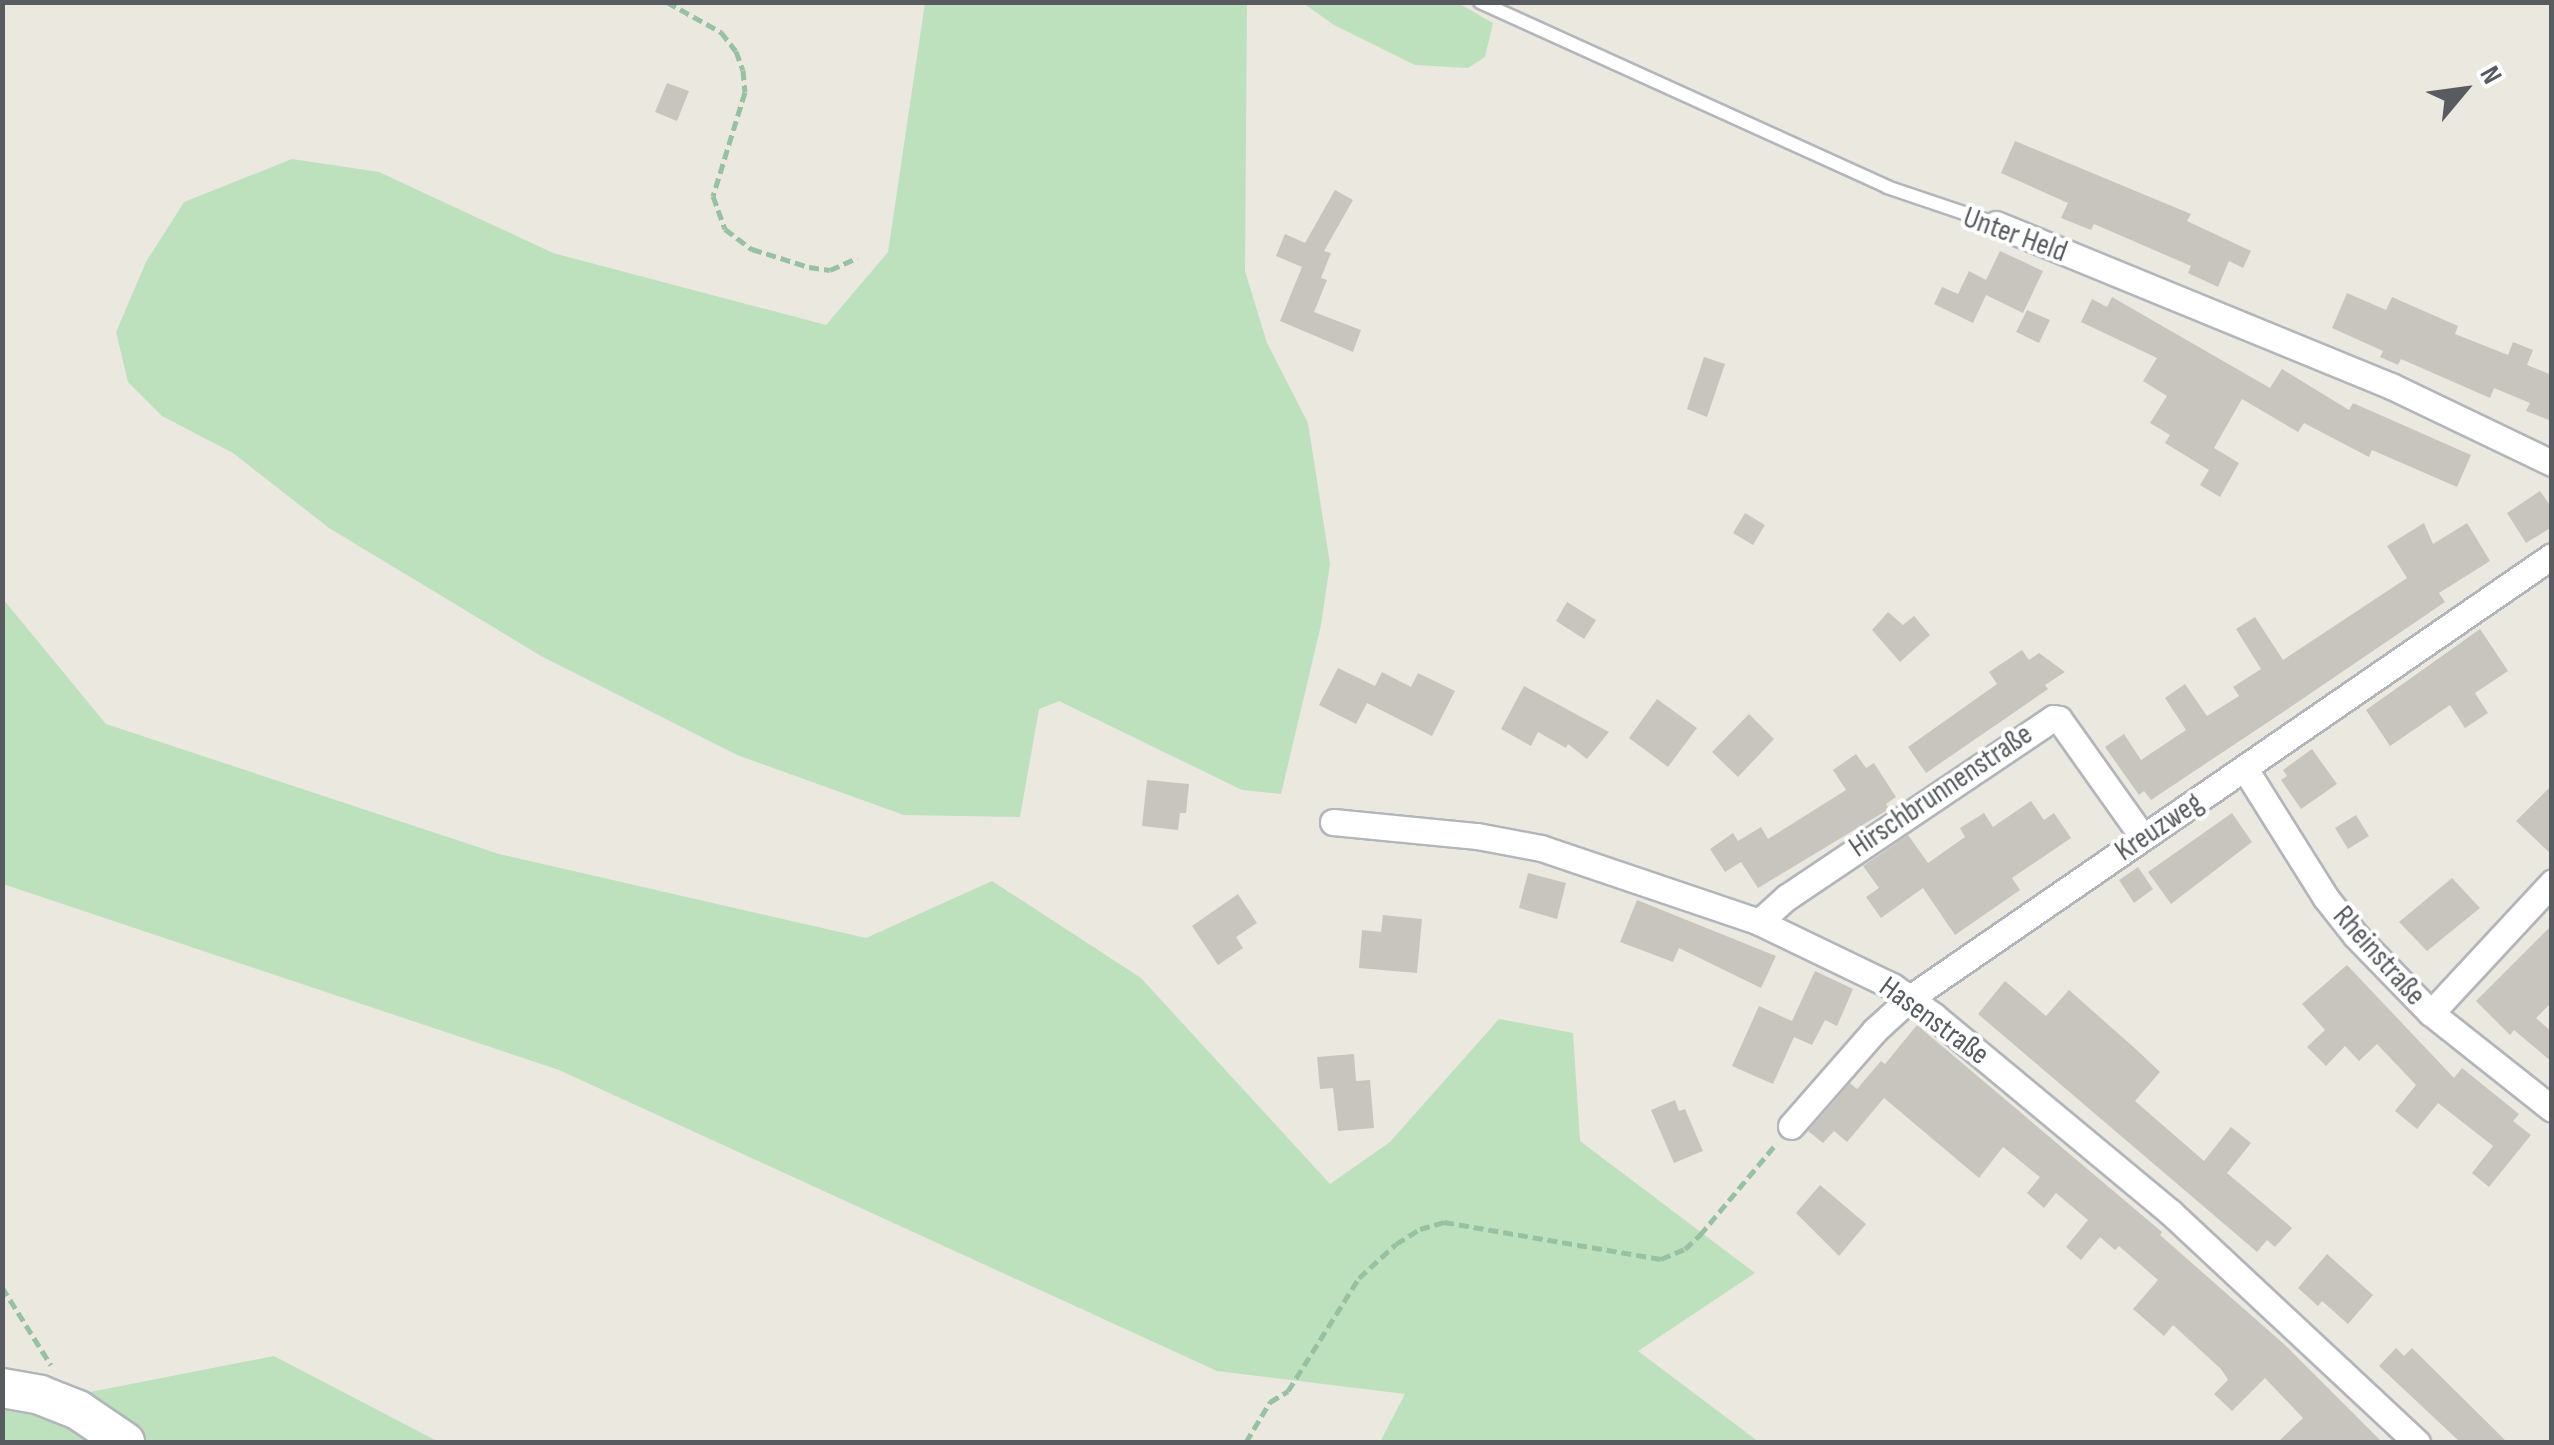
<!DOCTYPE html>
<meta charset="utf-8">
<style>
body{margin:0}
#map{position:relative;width:2554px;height:1445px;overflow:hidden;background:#ebe8e0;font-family:"Sofia Sans Condensed",sans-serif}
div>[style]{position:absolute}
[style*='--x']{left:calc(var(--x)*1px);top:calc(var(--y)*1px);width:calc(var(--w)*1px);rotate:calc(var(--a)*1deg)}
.green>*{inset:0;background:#bde1bd}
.building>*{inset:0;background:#c8c5bf}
.path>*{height:5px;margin-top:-2.5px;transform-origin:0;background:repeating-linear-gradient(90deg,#97c1a3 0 10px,transparent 0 15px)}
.roads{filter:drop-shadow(2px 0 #b2b6ba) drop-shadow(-2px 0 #b2b6ba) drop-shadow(0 2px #b2b6ba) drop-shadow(0 -2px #b2b6ba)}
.service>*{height:12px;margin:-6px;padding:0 6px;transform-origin:6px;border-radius:6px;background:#fff}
.minor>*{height:25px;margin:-12.5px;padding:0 12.5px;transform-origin:12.5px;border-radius:12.5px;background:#fff}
.secondary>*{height:38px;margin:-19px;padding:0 19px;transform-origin:19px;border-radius:19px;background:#fff}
span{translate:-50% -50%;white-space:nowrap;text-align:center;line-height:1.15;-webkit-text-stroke:8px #fff;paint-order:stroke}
.street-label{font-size:30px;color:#585c60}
.frame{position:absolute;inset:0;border:5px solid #585c60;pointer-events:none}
.north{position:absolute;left:2414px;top:40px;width:100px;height:100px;-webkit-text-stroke:8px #fff;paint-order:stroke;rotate:61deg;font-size:28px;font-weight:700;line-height:40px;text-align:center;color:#585c60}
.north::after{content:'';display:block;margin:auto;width:35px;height:45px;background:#585c60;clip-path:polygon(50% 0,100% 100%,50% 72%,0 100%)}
</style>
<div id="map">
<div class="green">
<i style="clip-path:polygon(925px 3px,1247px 3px,1245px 271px,1267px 343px,1308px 423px,1330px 564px,1321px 625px,1281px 794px,1242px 790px,1059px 701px,1039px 709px,1020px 817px,904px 815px,737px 755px,541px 656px,329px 528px,233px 453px,162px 416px,128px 382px,116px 332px,146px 262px,184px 202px,292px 159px,379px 172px,553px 253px,826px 325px,888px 252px)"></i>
<i style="clip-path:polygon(1303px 3px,1458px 3px,1493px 23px,1485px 57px,1468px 68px,1415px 65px,1334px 25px)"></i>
<i style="clip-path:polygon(3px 599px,106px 724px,499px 854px,866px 938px,992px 881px,1141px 978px,1330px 1184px,1390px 1142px,1499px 1019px,1573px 1033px,1580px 1141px,1755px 1273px,1638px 1351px,1759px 1442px,1380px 1442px,1405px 1394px,1217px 1371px,559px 1070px,3px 884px)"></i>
<i style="clip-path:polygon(274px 1356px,439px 1442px,3px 1442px,3px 1409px)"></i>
</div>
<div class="building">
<i style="clip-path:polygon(667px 83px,689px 91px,677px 121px,655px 112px)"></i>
<i style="clip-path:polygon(2015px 141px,2191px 214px,2187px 221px,2251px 251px,2243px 268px,2229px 261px,2218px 287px,2188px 273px,2191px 266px,2154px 250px,2094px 224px,2091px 230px,2061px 218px,2068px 203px,2001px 173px)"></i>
<i style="clip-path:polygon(1335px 190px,1353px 200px,1324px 251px,1331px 253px,1321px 278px,1327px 280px,1314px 312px,1361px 330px,1353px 352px,1280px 321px,1302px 267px,1276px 256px,1285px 234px,1305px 243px)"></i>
<i style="clip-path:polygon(2000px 251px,2043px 271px,2023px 313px,1986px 295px,1973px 323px,1934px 304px,1942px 287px,1958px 294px,1969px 271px,1986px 280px)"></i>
<i style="clip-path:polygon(2347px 293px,2386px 310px,2392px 297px,2458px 326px,2455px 334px,2508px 355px,2513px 342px,2533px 350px,2527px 365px,2552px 375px,2552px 421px,2526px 411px,2530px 403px,2494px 388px,2490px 398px,2401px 359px,2398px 365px,2380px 357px,2383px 351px,2332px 328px)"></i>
<i style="clip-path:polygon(2112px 297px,2270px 388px,2282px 369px,2349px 410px,2353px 403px,2471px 455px,2457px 487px,2372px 450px,2369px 457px,2304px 423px,2298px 432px,2242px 399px,2214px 448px,2239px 463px,2220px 497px,2200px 485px,2209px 470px,2165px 443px,2170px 435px,2150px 423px,2167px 396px,2143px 381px,2157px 358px,2081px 322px,2092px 299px,2107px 307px)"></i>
<i style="clip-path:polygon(2027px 310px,2050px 320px,2039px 343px,2016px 332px)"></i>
<i style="clip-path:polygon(1704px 357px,1725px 364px,1707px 417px,1687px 409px)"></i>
<i style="clip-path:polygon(2540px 491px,2552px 508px,2552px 527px,2526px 543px,2507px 513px)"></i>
<i style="clip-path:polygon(1745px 513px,1765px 525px,1753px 545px,1733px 533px)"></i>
<i style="clip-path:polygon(2424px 523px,2433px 544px,2467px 523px,2490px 561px,2439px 593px,2445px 602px,2289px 708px,2151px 800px,2144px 791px,2139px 795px,2105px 747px,2124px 734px,2141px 760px,2186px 730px,2165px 698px,2185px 684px,2207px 716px,2239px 696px,2233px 687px,2261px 669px,2236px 629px,2255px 617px,2283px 660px,2407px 578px,2387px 546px)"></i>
<i style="clip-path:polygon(1567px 602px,1596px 620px,1584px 639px,1556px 621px)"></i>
<i style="clip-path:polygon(1888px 612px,1903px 625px,1914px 616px,1930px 635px,1900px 662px,1872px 630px)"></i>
<i style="clip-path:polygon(2480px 629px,2508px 671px,2475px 693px,2488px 713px,2465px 728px,2450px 705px,2390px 746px,2366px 710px)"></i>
<i style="clip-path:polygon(2022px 650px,2029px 660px,2039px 653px,2065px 672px,2045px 685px,2048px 689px,1926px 773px,1908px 747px,1997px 684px,1989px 672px)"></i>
<i style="clip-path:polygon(1338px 668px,1375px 686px,1382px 672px,1411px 687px,1418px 673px,1455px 691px,1432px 736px,1367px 703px,1356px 724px,1319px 705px)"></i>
<i style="clip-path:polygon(1524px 686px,1609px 732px,1587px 759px,1568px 744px,1566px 748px,1538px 732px,1531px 746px,1501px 729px)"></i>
<i style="clip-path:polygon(1657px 699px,1697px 728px,1668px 767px,1629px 738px)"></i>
<i style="clip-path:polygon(1749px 714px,1774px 739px,1738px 777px,1712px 752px)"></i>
<i style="clip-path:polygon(2312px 749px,2337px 784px,2301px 809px,2281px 780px,2287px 776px,2283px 770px)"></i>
<i style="clip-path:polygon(1856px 754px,1866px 768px,1874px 763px,1896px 797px,1886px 804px,1889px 809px,1758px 888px,1741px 862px,1725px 872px,1710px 849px,1733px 833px,1738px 841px,1761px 827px,1768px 839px,1846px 790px,1833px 770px)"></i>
<i style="clip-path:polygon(1147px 780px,1189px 784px,1186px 813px,1180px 813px,1178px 830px,1142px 826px)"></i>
<i style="clip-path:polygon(2552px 785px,2552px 855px,2516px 821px)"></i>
<i style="clip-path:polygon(2031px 801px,2044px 820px,2054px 813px,2071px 838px,2012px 878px,2020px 890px,1955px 935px,1923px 888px,1881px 918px,1866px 897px,1879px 888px,1863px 866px,1908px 835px,1928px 863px,1965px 837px,1960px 828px,1984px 813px,1993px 827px)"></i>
<i style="clip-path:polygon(2232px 813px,2252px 842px,2171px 904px,2148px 872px)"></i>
<i style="clip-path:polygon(2356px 815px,2369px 836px,2348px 849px,2335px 828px)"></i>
<i style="clip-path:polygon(2138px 867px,2153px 889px,2134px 903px,2119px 880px)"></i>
<i style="clip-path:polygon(1528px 873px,1566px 883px,1557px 919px,1519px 908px)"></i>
<i style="clip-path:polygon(2452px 878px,2480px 908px,2427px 951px,2399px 922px)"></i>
<i style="clip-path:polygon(1238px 894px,1257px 923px,1236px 937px,1243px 948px,1218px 965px,1192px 926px)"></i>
<i style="clip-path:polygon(1637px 900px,1776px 956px,1761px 988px,1679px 948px,1673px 962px,1620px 942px)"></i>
<i style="clip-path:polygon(1383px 915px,1422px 919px,1417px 973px,1359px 968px,1362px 930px,1381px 932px)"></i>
<i style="clip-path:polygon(2552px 925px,2552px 1002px,2536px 1018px,2552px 1032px,2552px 1062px,2514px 1030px,2510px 1035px,2476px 1001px)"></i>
<i style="clip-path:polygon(2347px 965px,2454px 1078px,2462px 1068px,2519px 1114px,2513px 1121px,2531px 1135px,2489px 1187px,2472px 1173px,2493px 1146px,2438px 1103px,2417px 1129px,2395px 1111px,2416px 1085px,2377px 1044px,2359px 1061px,2345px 1046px,2326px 1066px,2307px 1047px,2325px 1030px,2302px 1004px)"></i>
<i style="clip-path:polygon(1815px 971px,1853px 989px,1837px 1026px,1825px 1020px,1812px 1045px,1794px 1037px,1773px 1084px,1732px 1066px,1759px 1006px,1792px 1021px)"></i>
<i style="clip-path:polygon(2005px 981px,2046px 1016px,2069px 990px,2139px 1052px,2160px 1072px,2135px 1101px,2204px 1161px,2231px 1127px,2251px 1143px,2227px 1173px,2292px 1228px,2275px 1247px,2267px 1240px,2257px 1252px,1978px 1014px)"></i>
<i style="clip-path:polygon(1917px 1025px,2162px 1232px,2160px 1235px,2285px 1345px,2382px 1442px,2278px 1442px,2303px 1418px,2265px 1378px,2232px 1411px,2214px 1394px,2228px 1380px,2221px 1369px,2173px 1325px,2164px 1336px,2133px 1309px,2158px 1280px,2119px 1246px,2115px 1250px,2100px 1237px,2081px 1260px,2066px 1247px,2088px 1220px,2056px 1193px,2044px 1208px,2027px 1193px,2040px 1177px,2003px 1147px,1979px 1178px,1884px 1098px,1847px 1142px,1834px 1131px,1823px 1143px,1808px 1131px,1850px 1083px,1857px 1089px,1881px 1061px,1885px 1064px)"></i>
<i style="clip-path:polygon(1354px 1054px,1356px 1081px,1370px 1080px,1374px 1128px,1338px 1131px,1333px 1088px,1320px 1089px,1317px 1057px)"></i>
<i style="clip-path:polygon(1675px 1100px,1679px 1111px,1685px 1109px,1703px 1151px,1674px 1163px,1651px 1110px)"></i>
<i style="clip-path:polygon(1820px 1185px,1866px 1224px,1839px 1256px,1796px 1213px)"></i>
<i style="clip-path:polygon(2327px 1254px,2373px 1295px,2348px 1324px,2322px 1301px,2318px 1306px,2298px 1288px)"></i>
<i style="clip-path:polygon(2396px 1348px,2404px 1356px,2412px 1348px,2507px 1442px,2460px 1442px,2379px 1366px)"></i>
</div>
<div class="path">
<i style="--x:667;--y:2;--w:62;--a:29.1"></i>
<i style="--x:721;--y:32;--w:24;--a:52"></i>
<i style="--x:736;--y:51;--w:20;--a:70"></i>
<i style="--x:743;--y:70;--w:22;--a:85"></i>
<i style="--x:745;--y:92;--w:109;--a:107.1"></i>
<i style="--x:713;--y:196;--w:35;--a:70"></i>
<i style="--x:725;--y:229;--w:34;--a:37"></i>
<i style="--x:752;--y:249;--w:60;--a:17.5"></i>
<i style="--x:809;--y:267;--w:21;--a:8"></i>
<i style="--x:830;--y:270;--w:30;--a:-24"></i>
<i style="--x:2;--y:1287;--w:92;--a:57.9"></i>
<i style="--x:1246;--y:1442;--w:47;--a:-59"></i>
<i style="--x:1270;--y:1402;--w:21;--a:-31"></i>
<i style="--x:1288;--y:1391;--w:133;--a:-57.9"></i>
<i style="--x:1359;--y:1278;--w:50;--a:-42.6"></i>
<i style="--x:1396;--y:1244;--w:28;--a:-32"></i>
<i style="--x:1420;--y:1229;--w:25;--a:-16"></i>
<i style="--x:1444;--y:1222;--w:220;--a:9.7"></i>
<i style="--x:1661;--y:1259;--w:26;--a:-23"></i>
<i style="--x:1685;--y:1249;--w:21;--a:-43"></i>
<i style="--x:1700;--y:1235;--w:120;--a:-50.1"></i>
</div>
<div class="roads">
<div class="service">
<i style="--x:1480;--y:2;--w:447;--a:24.4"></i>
<i style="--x:1887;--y:187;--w:115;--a:18.7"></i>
</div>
<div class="minor">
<i style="--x:1996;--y:224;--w:427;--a:22.3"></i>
<i style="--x:2391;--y:386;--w:178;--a:25.6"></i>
<i style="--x:2245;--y:769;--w:152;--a:57.9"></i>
<i style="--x:2326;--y:898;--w:48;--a:51.7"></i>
<i style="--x:2356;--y:936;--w:107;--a:45.8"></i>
<i style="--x:2431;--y:1013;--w:154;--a:38.4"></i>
<i style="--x:1333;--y:822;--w:145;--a:5.6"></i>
<i style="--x:1477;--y:836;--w:65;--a:10.6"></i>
<i style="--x:1541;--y:848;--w:230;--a:18.7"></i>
<i style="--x:1759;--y:922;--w:148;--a:25.7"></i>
<i style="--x:1892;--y:986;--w:52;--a:35.5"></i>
<i style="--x:1934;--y:1016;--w:307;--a:39.7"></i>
<i style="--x:2170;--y:1212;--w:338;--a:43"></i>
<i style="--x:1759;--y:922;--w:38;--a:-42"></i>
<i style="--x:1787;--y:897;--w:321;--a:-33.9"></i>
<i style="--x:2053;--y:718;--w:6;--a:9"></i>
<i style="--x:2059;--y:719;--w:145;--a:54.6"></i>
<i style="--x:2431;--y:1013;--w:178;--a:-47.1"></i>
<i style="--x:1791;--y:1126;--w:128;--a:-48.8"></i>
<i style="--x:1875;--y:1030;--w:47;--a:-42.4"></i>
<i style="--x:1910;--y:998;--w:779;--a:-34.55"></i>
</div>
<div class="secondary">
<i style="--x:2;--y:1388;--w:39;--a:10"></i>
<i style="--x:40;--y:1395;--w:41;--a:21.5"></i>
<i style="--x:78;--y:1410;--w:57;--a:34.2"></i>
</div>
</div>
<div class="street-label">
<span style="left:2015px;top:235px;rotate:20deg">Unter Held</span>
<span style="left:1941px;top:791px;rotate:-34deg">Hirschbrunnenstraße</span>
<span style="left:2159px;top:827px;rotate:-34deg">Kreuzweg</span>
<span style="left:2379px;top:956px;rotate:48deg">Rheinstraße</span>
<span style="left:1934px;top:1021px;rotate:36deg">Hasenstraße</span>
</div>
<div class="frame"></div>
<div class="north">N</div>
</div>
